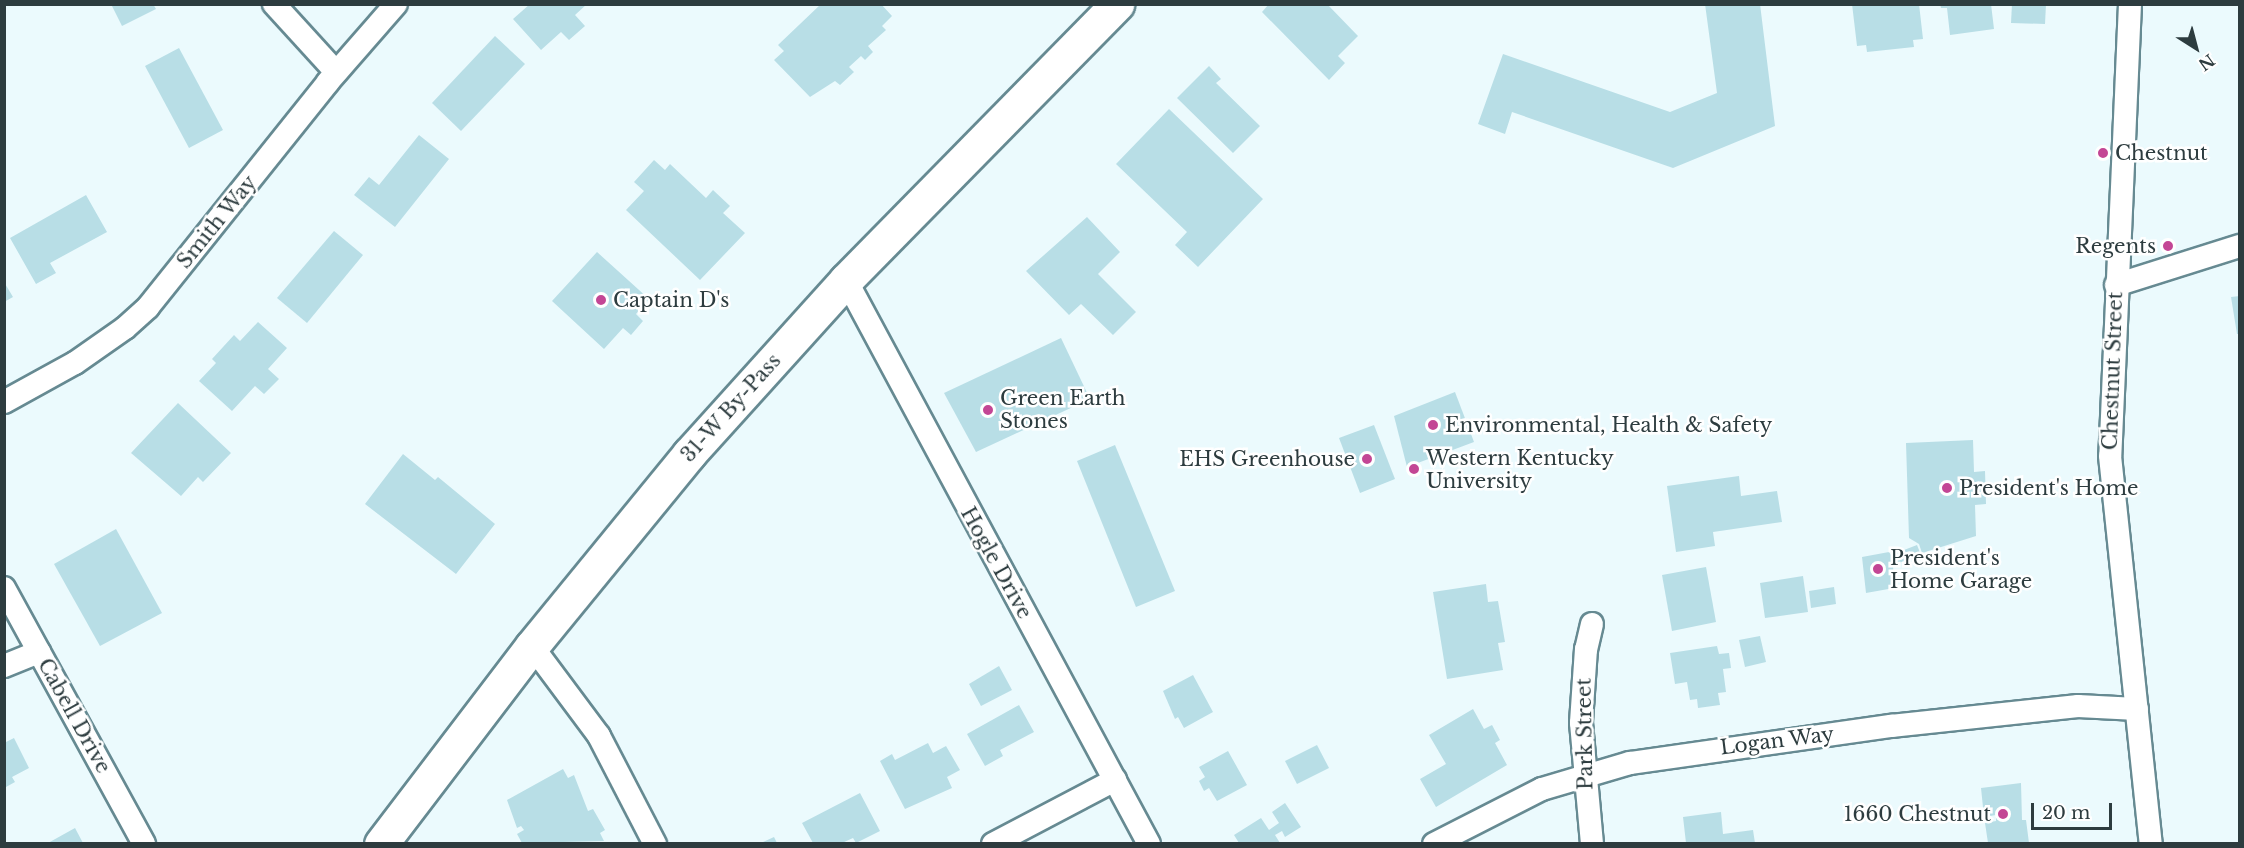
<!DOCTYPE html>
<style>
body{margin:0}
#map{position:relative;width:2244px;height:848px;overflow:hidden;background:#ebfafd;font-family:"Libre Baskerville",serif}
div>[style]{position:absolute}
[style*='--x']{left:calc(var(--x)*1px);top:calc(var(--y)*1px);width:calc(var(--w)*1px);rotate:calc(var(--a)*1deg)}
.building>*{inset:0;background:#b8dee6}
.roads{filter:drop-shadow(2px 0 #668a92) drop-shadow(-2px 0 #668a92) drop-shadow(0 2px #668a92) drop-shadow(0 -2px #668a92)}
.minor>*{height:22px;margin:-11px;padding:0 11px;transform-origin:11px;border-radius:11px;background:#fff}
.primary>*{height:33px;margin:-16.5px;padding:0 16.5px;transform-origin:16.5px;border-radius:16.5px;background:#fff}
.dots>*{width:16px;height:16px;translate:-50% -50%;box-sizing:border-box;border:3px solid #fff;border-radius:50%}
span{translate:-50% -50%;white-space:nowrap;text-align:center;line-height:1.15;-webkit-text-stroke:5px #fff;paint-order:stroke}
.poi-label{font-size:20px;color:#2d3c3f}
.left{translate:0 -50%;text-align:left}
.right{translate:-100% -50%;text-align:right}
.street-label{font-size:20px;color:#2d3c3f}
.frame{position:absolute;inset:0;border:6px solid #2d3c3f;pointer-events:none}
.north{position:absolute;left:2166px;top:18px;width:60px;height:60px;-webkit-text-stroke:4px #fff;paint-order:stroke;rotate:144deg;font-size:16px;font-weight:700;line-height:24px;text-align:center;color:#2d3c3f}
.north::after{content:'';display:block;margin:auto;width:21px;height:27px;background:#2d3c3f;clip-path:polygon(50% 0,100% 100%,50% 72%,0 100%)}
.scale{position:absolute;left:2031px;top:803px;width:81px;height:27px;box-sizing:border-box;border:3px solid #2d3c3f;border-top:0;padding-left:8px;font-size:18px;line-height:21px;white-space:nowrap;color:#2d3c3f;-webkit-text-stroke:4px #fff;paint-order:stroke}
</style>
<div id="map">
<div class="building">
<i style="clip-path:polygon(111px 4px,153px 4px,156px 9px,122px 26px)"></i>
<i style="clip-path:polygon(530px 4px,587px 4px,575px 15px,585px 26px,569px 40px,561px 32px,541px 50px,513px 19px)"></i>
<i style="clip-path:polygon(821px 4px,881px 4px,892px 16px,882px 26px,886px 30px,868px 46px,873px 52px,865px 60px,861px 56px,849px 67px,854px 72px,840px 85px,835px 81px,810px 97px,774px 60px,784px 51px,778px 45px)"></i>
<i style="clip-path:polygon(1269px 4px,1327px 4px,1358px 36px,1338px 56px,1345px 63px,1329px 80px,1262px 12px)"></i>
<i style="clip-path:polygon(1705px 4px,1760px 4px,1775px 126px,1673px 168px,1512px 112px,1505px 134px,1478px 124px,1503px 54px,1670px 112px,1717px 93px)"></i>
<i style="clip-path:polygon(1852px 4px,1919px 4px,1923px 39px,1913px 40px,1914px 47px,1867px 52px,1866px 45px,1857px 46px)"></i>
<i style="clip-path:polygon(1940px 4px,1991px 4px,1994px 29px,1950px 35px,1947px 8px,1941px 8px)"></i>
<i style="clip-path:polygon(2012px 4px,2046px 4px,2045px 24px,2011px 23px)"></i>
<i style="clip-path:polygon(495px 36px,525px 64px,461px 131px,432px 103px)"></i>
<i style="clip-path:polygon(179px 48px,223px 130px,189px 148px,145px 66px)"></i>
<i style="clip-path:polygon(1209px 66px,1221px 79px,1216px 83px,1260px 126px,1233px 153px,1177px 98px)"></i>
<i style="clip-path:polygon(1169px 109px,1263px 199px,1198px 267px,1175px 245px,1187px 232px,1116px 164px)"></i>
<i style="clip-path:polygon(419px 135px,449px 159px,395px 227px,354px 195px,369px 177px,379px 185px)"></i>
<i style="clip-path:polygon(654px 160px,665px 170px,670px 164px,706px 198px,713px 190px,730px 206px,723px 213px,745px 233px,700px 280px,626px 210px,644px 191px,634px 182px)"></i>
<i style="clip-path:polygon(86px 195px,107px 232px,50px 263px,56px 273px,36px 284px,10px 238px)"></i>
<i style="clip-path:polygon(1087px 217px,1120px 252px,1098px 274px,1136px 312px,1113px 335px,1081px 304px,1069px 315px,1026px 271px)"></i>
<i style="clip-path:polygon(334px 231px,363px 255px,307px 323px,277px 298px)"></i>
<i style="clip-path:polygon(597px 252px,649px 299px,636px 314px,643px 321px,631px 335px,623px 328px,604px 349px,552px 301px)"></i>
<i style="clip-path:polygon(4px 282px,13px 297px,4px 302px)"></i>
<i style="clip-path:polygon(2240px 296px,2240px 334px,2237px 334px,2231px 297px)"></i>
<i style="clip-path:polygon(258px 322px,287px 348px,268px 369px,279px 379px,264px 394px,255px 386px,232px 411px,199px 381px,216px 363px,212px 359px,234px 335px,240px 341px)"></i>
<i style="clip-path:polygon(1061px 338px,1090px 399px,976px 452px,944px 393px)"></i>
<i style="clip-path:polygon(1455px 392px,1474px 442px,1407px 467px,1394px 416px)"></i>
<i style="clip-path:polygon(178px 403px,231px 453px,203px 482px,198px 477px,181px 496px,131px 453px)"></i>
<i style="clip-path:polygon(1374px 425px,1395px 479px,1360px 493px,1339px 438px)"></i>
<i style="clip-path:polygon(1973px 440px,1974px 472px,1985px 471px,1986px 504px,1975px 505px,1976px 536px,1922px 553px,1919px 544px,1909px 538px,1906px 443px)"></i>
<i style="clip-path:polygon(1115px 445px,1175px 591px,1136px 607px,1077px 461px)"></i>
<i style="clip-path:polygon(403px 454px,435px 480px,438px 477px,495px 524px,456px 574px,365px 504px)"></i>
<i style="clip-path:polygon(1739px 476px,1741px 496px,1777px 491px,1782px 522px,1713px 532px,1715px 546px,1676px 552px,1667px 486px)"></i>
<i style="clip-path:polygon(116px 529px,162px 613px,100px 646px,54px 564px)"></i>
<i style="clip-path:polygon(1917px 545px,1921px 555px,1893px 565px,1894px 588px,1866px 593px,1862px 557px,1889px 552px,1891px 555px)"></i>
<i style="clip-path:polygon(1706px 567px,1716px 622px,1672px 631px,1662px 575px)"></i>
<i style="clip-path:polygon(1803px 576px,1808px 612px,1765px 618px,1760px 583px)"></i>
<i style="clip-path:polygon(1486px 584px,1488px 602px,1498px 601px,1505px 642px,1498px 643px,1503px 670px,1447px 679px,1433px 592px)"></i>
<i style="clip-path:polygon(1834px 587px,1836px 604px,1811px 608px,1809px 591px)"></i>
<i style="clip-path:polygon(1760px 636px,1766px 662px,1745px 667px,1739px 640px)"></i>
<i style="clip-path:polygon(1717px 646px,1719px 654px,1729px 653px,1731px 668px,1723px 669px,1726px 692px,1718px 693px,1720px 705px,1698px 708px,1697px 699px,1690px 700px,1687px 682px,1675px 684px,1670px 653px)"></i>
<i style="clip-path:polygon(999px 666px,1012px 690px,981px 706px,969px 684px)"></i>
<i style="clip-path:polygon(1193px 675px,1213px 712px,1184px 728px,1178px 717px,1175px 719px,1163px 691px)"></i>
<i style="clip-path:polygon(1019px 705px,1034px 732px,1000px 750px,1003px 756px,985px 766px,967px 734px)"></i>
<i style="clip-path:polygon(1473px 709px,1484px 729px,1492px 725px,1500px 740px,1495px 743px,1507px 765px,1436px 807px,1420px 779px,1446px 764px,1429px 735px)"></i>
<i style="clip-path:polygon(14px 738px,29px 768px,12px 777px,15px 782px,6px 787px,4px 743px)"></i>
<i style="clip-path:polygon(928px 743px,933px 753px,946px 746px,960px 770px,947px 777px,952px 788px,905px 809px,880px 761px,892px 754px,895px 760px)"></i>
<i style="clip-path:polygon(1317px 745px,1329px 768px,1297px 784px,1285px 761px)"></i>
<i style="clip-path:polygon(1228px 751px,1247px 785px,1217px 801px,1209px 788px,1204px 791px,1199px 781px,1205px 777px,1199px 767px)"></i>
<i style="clip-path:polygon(563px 769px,568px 778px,574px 775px,588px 811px,593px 809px,605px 830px,600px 833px,604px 841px,522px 843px,517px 834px,524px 830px,521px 826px,517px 828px,507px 800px)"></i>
<i style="clip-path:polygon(2021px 783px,2022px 820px,2026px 820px,2029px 843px,1988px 843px,1985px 823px,1996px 821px,1996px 815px,1984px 817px,1981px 788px)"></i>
<i style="clip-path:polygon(860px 793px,880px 831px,856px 843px,853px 838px,842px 843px,813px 843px,802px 823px)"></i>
<i style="clip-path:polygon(1285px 803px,1301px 827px,1285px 837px,1282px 831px,1275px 835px,1280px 843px,1239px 843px,1234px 835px,1261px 818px,1269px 830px,1279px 823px,1272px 812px)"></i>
<i style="clip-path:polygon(1721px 812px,1723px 834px,1753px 830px,1755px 843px,1686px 843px,1683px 817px)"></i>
<i style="clip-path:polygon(75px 828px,83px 843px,48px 843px)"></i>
<i style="clip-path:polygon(774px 837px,777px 843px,761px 843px)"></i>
</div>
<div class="roads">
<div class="minor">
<i style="--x:274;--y:4;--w:92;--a:47.6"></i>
<i style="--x:2130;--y:4;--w:452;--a:92.5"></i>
<i style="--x:2110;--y:456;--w:390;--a:84"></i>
<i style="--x:846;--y:280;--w:640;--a:61.75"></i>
<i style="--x:2116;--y:285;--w:130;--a:-17.5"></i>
<i style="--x:4;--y:402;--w:81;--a:-28.8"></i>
<i style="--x:75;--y:363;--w:61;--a:-35"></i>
<i style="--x:125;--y:328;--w:31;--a:-42"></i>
<i style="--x:148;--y:307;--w:288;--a:-51.3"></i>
<i style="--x:328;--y:82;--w:103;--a:-48.9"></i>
<i style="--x:4;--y:588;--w:292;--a:61.3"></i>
<i style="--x:1592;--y:624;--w:26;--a:103"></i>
<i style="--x:1586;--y:649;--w:74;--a:93.9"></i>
<i style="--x:1581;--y:723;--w:121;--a:84.8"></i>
<i style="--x:532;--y:646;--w:112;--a:53.3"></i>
<i style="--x:599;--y:736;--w:122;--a:62.6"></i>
<i style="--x:4;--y:666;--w:38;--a:-22"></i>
<i style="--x:993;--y:844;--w:138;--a:-27.7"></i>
<i style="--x:1434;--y:844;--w:121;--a:-27"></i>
<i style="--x:1542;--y:789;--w:92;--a:-16.5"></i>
<i style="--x:1630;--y:763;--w:264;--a:-8.1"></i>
<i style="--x:1891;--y:726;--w:188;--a:-6.1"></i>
<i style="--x:2078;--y:706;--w:59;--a:2.9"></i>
</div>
<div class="primary">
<i style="--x:381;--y:844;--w:249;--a:-52.7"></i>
<i style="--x:532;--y:646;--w:248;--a:-50.7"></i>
<i style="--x:689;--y:454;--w:234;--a:-47.9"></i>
<i style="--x:846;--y:280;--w:387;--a:-45.5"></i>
</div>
</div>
<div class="dots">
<i style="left:2103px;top:153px;background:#c34695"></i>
<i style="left:2168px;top:246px;background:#c34695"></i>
<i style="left:601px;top:300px;background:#c34695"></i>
<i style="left:988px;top:410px;background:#c34695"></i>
<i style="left:1433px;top:425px;background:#c34695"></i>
<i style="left:1367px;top:459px;background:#c34695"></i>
<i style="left:1414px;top:469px;background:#c34695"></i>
<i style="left:1947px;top:488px;background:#c34695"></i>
<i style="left:1878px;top:569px;background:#c34695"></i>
<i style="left:2003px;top:814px;background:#c34695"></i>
</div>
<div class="poi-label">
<span class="left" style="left:2115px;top:153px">Chestnut</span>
<span class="right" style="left:2156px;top:246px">Regents</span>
<span class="left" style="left:613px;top:300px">Captain D's</span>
<span class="left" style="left:1000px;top:410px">Green Earth<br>Stones</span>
<span class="left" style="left:1445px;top:425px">Environmental, Health &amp; Safety</span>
<span class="left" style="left:1426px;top:470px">Western Kentucky<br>University</span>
<span class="right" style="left:1355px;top:459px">EHS Greenhouse</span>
<span class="left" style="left:1959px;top:488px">President's Home</span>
<span class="left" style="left:1890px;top:570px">President's<br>Home Garage</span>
<span class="right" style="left:1991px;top:814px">1660 Chestnut</span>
</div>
<div class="street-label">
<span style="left:217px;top:222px;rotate:-51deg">Smith Way</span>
<span style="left:2113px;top:371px;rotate:-88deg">Chestnut Street</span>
<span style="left:731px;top:408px;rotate:-48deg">31-W By-Pass</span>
<span style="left:996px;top:563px;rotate:61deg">Hogle Drive</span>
<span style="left:74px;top:716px;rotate:61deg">Cabell Drive</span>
<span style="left:1585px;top:734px;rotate:-91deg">Park Street</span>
<span style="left:1777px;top:741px;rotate:-7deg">Logan Way</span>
</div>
<div class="frame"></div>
<div class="north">N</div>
<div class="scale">20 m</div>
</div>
